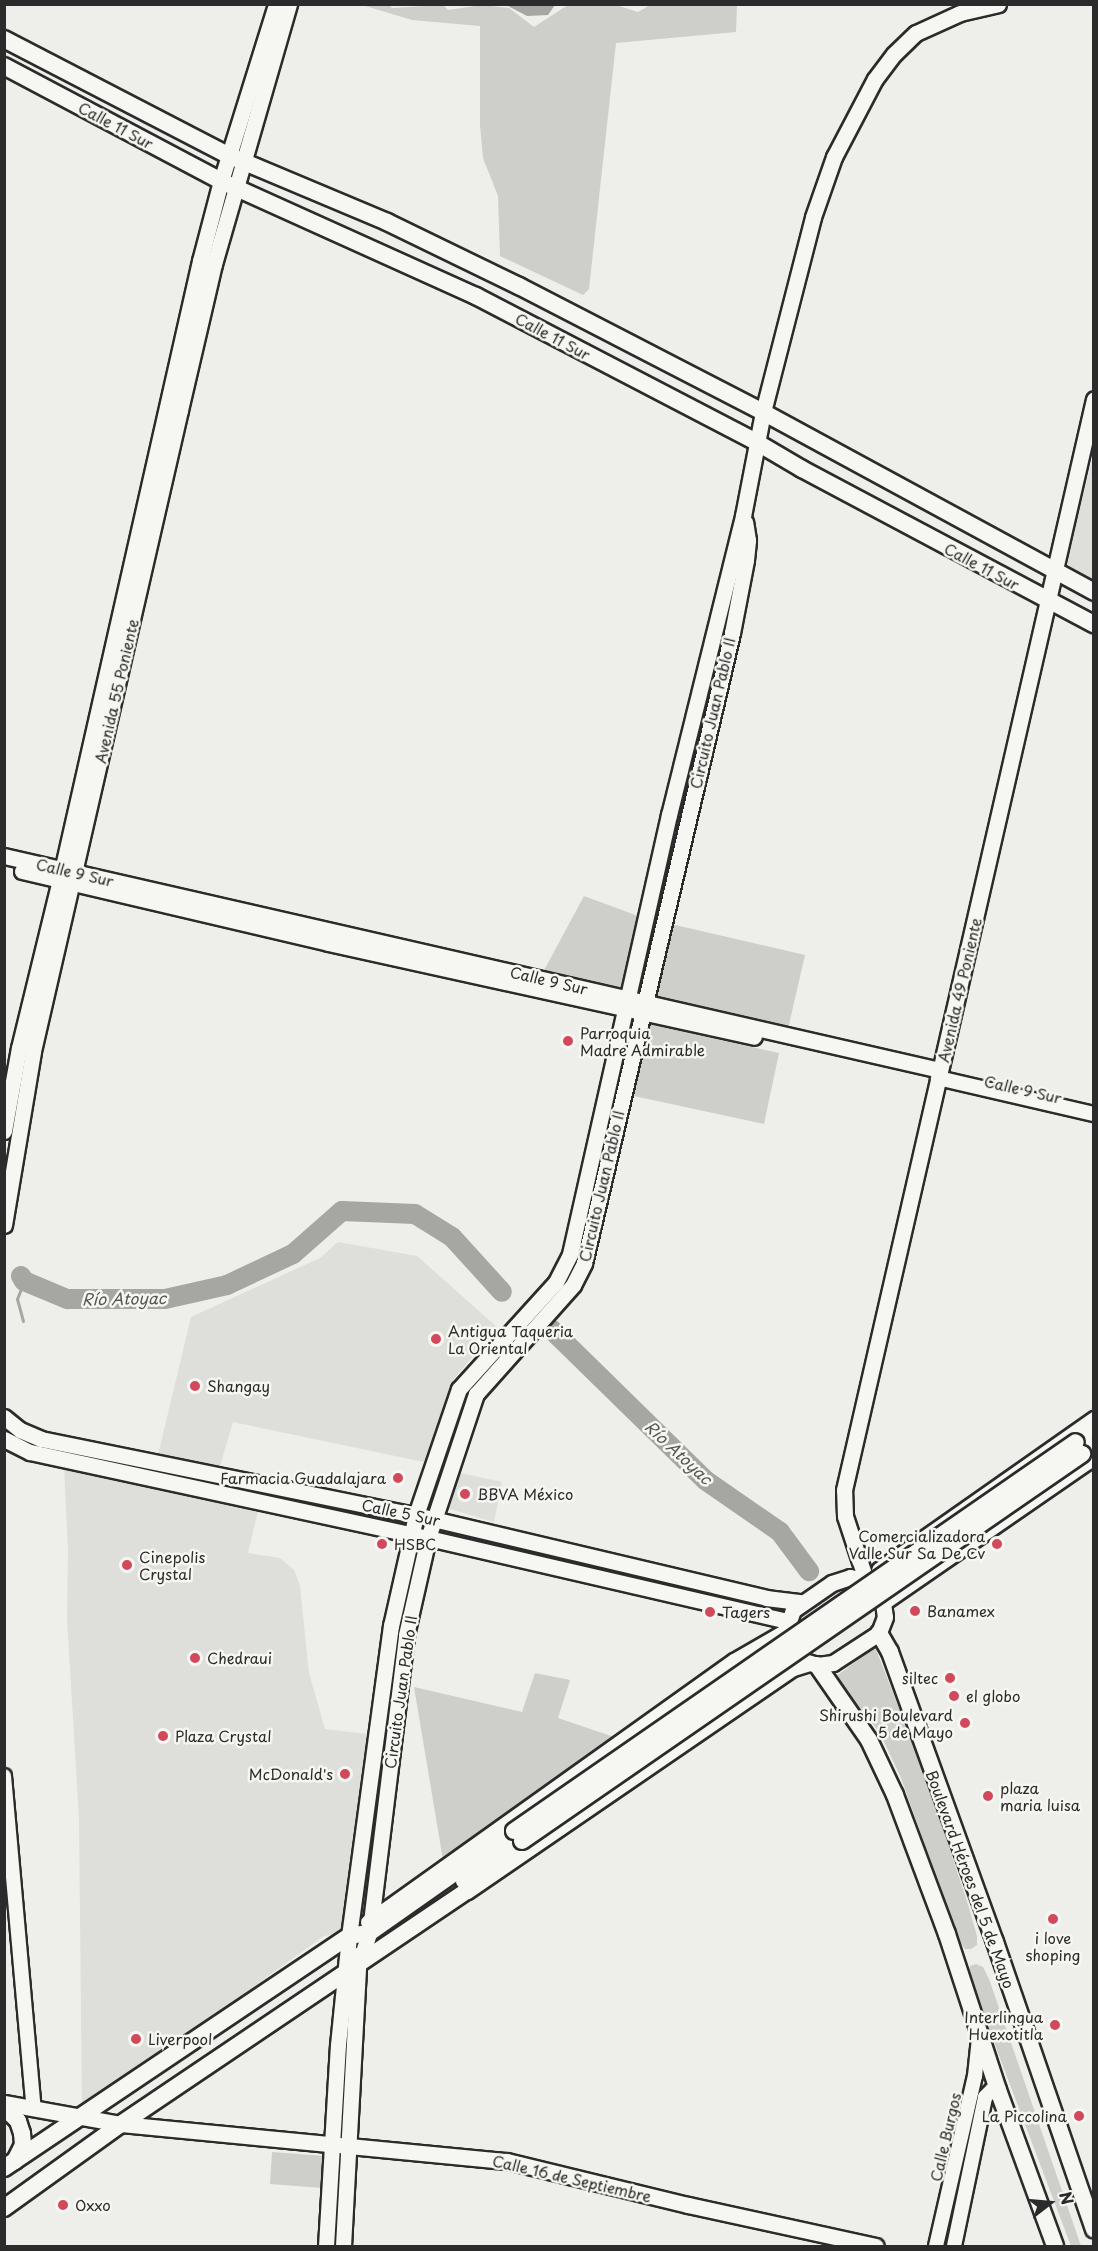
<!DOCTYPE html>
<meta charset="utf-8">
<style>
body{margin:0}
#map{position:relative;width:1098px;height:2251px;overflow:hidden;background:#eeeeea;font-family:"Playpen Sans",sans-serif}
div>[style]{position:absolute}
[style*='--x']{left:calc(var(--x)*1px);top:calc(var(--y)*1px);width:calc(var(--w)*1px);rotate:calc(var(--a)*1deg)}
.built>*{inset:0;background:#dededb}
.green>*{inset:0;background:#cececa}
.water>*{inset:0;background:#a6a6a3}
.stream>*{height:3px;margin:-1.5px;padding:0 1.5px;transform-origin:1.5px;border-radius:1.5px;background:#a6a6a3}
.river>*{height:20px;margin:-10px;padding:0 10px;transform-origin:10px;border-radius:10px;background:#a6a6a3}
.roads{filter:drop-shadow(2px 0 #2b2b2b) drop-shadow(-2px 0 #2b2b2b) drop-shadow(0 2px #2b2b2b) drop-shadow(0 -2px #2b2b2b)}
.tertiary>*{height:14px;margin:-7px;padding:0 7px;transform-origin:7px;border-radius:7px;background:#f6f6f2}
.secondary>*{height:15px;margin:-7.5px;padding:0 7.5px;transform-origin:7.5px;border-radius:7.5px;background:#f6f6f2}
.primary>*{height:16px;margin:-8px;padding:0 8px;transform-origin:8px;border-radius:8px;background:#f6f6f2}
.bridges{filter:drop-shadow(2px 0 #2b2b2b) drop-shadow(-2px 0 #2b2b2b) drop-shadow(0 2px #2b2b2b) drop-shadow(0 -2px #2b2b2b)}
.primary-bridge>*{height:16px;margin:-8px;padding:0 8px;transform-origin:8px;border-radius:8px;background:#f6f6f2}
.dots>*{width:16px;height:16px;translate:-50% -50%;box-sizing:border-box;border:3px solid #f6f6f2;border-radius:50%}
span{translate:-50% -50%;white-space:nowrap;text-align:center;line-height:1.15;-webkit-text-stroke:5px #f6f6f2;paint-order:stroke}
.street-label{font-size:15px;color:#2b2b2b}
.poi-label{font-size:15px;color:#2b2b2b}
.left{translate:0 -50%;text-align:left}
.right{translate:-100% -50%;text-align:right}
.water-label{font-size:16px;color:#565655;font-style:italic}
.frame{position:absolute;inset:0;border:6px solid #2b2b2b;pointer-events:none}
.north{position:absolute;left:1020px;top:2173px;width:60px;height:60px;-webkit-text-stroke:4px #f6f6f2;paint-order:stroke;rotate:74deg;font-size:16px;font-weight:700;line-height:24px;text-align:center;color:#2b2b2b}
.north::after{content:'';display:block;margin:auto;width:21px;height:27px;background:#2b2b2b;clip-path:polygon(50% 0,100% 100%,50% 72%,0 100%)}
</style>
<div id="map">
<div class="built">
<i style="clip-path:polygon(1093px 456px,1093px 581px,1072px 570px,1066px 562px)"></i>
<i style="clip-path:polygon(338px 1242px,417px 1256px,497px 1327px,453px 1380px,424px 1462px,233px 1422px,220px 1466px,158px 1455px,191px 1317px,320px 1258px)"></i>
<i style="clip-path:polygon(80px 1467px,259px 1507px,248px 1553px,280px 1558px,294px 1570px,300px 1586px,309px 1673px,325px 1729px,367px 1734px,345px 1924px,337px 1934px,324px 1936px,264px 1979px,236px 2002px,230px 2011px,82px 2111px,79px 1819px,67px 1619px,68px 1549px,64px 1468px)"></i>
<i style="clip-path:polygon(452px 1471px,502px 1482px,494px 1522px,443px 1507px)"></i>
</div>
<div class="green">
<i style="clip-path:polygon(362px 5px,389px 5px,392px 8px,443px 5px,448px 10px,482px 5px,509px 8px,534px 27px,568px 5px,616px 5px,638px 12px,650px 5px,737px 5px,736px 32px,616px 43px,589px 289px,583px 295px,500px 256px,498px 196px,483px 158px,480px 125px,480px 26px,412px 20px)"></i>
<i style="clip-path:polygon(584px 896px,638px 916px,622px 987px,612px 991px,541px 976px)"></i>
<i style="clip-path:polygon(671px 924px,805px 955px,788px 1029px,654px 997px)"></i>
<i style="clip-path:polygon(649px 1024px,779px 1053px,764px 1124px,634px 1096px)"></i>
<i style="clip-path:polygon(875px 1647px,921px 1764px,967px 1901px,977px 1936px,977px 1945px,971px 1949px,965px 1949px,960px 1942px,901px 1778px,880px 1733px,835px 1677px)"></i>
<i style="clip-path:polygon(535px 1673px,570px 1680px,558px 1718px,614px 1737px,443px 1860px,414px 1687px,522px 1712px)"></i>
<i style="clip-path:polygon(976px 1964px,983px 1967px,989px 1979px,1081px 2246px,1071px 2246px,972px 1984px,969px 1971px,970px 1966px)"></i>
<i style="clip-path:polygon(272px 2152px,324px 2156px,322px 2188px,270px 2184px)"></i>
</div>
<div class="water">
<i style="clip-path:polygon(506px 5px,555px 5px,548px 15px,527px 16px)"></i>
</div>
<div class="stream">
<i style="--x:23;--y:1321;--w:23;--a:-105"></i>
<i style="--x:17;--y:1299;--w:19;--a:-69"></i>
</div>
<div class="river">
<i style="--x:21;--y:1276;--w:6;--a:59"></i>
<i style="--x:24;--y:1281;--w:47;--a:22.7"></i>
<i style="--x:67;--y:1299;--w:98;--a:0"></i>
<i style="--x:165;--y:1299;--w:64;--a:-12.7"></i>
<i style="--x:227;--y:1285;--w:73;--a:-25.2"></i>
<i style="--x:293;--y:1254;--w:65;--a:-41.3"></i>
<i style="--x:342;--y:1211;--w:73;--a:2.4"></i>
<i style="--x:415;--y:1214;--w:44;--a:31.9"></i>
<i style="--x:452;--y:1237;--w:74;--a:47.7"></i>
<i style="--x:551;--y:1329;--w:216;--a:44.4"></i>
<i style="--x:705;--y:1480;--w:91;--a:34.7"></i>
<i style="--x:780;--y:1532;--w:49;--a:53.4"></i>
</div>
<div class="roads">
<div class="tertiary">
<i style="--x:938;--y:1078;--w:160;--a:13"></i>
<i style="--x:4;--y:1776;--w:334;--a:84.9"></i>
<i style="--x:936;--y:2246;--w:174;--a:-77.1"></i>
<i style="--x:975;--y:2076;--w:39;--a:-84"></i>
<i style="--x:954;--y:2246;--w:152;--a:-78.2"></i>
<i style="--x:985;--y:2097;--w:10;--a:-45"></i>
<i style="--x:992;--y:2090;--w:6;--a:0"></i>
</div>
<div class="secondary">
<i style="--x:4;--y:856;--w:960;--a:12.88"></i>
<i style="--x:22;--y:871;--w:314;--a:13.2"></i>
<i style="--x:328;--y:943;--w:436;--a:12.4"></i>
<i style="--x:4;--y:1131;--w:84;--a:-79.8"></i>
<i style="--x:19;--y:1048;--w:173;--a:-76.3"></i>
<i style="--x:60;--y:880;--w:635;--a:-77.26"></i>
<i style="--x:200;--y:261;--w:83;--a:-75.3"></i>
<i style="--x:221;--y:181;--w:185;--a:-72.7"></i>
<i style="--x:4;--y:1225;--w:176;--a:-80.5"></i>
<i style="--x:33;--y:1051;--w:658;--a:-77.08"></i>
<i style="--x:180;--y:410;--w:150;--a:-76.9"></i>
<i style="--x:214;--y:264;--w:271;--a:-73.9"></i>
<i style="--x:4;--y:1417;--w:21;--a:39"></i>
<i style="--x:20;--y:1430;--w:23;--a:23"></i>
<i style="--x:41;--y:1439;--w:383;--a:11.5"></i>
<i style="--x:416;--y:1515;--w:360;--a:13.3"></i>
<i style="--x:766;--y:1598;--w:35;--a:7"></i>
<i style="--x:4;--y:1439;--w:29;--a:27"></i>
<i style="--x:30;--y:1452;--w:407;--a:12.2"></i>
<i style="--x:428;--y:1538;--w:368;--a:13"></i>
<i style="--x:879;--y:1570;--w:263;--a:-35.1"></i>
<i style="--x:850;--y:1577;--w:18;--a:13"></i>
<i style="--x:868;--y:1581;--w:21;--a:47"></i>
<i style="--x:882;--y:1596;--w:21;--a:82"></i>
<i style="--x:885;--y:1617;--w:17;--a:111"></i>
<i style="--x:879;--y:1633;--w:55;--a:146.9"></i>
<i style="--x:833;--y:1663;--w:16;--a:173"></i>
<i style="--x:817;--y:1665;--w:17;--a:-163"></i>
<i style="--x:801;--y:1660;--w:11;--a:-135"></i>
<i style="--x:793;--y:1652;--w:22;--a:-108"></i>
<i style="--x:786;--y:1631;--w:22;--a:-72"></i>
<i style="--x:793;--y:1610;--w:47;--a:-34.7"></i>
<i style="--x:832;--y:1583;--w:19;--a:-18"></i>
<i style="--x:866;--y:1580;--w:67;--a:-108.2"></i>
<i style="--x:845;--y:1516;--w:26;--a:-92"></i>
<i style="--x:844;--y:1490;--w:1119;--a:-77.09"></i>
<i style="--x:885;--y:1601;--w:254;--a:-34.6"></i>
<i style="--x:467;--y:1891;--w:395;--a:-34.4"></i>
<i style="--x:793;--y:1668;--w:17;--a:-17"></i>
<i style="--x:368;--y:1922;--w:450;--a:-35.5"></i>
<i style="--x:734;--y:1661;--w:60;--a:-30"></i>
<i style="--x:360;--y:1961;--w:33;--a:-72"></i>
<i style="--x:370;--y:1930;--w:297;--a:-83"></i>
<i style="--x:406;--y:1635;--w:99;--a:-77.2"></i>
<i style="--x:428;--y:1538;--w:152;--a:-71.6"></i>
<i style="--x:476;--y:1394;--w:146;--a:-48.3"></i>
<i style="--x:573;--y:1285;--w:25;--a:-63"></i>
<i style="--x:584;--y:1263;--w:647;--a:-76.78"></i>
<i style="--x:732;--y:633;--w:74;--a:-79.1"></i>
<i style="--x:746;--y:560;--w:20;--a:-84"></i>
<i style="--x:748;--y:540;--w:18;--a:-99"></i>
<i style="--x:4;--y:2103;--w:119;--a:10.2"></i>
<i style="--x:121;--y:2124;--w:388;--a:5.5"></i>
<i style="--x:507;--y:2161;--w:186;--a:13.7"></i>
<i style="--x:688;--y:2205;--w:192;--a:12.3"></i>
<i style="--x:326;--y:2246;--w:201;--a:-86.6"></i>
<i style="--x:338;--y:2045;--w:110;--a:-84.2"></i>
<i style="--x:349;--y:1936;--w:313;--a:-82.3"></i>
<i style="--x:391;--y:1626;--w:114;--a:-77.3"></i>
<i style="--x:416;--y:1515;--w:133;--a:-71.2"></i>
<i style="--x:459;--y:1389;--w:144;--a:-47.8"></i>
<i style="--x:556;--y:1282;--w:31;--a:-63"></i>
<i style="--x:570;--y:1254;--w:450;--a:-77.3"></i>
<i style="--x:669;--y:815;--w:308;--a:-76.1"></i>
<i style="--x:743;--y:516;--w:106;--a:-79.1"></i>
<i style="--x:763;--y:412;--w:201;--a:-75.6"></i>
<i style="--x:813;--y:217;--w:64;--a:-70.7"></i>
<i style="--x:834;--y:157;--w:88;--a:-62.3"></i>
<i style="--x:875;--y:79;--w:31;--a:-53"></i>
<i style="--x:894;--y:54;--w:30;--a:-44"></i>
<i style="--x:916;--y:33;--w:48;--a:-24.4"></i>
<i style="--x:960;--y:13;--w:39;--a:-13"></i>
<i style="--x:343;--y:2246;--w:292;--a:-86.9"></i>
</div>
<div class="primary">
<i style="--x:4;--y:39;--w:254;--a:27.4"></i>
<i style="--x:230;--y:156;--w:170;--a:22.8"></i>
<i style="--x:387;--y:222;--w:147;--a:25.9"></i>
<i style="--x:519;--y:286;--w:275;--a:27.3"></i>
<i style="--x:763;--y:412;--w:377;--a:28.5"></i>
<i style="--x:4;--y:66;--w:246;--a:27.9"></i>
<i style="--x:221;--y:181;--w:280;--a:24.3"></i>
<i style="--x:476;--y:296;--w:316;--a:27.5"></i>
<i style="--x:756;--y:442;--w:53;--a:30.4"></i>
<i style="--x:802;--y:469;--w:331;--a:28"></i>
<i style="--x:1076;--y:1442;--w:24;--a:-42"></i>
<i style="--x:1082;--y:1454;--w:14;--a:-34"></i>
<i style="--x:879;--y:1633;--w:22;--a:60"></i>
<i style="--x:890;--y:1652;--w:308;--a:70.1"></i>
<i style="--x:995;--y:1942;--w:304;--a:71"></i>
<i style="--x:817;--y:1665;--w:91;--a:55.3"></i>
<i style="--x:869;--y:1740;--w:61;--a:64.7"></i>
<i style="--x:895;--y:1795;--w:148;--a:69.5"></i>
<i style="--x:947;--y:1934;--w:164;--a:71.9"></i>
<i style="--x:998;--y:2090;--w:166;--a:69.9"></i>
<i style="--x:464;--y:1881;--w:70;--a:-34.6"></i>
<i style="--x:4;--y:2107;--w:20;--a:45"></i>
<i style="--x:18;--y:2121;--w:13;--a:72"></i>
<i style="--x:22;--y:2133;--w:12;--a:85"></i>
<i style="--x:23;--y:2145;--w:18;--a:117"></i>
<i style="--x:4;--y:2168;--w:416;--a:-33.9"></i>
<i style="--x:349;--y:1936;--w:20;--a:-9"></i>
<i style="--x:369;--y:1933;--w:177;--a:-35.1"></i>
<i style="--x:4;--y:2208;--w:144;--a:-35.7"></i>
<i style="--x:121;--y:2124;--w:417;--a:-34"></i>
<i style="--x:467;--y:1891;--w:16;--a:-75"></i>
</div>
</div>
<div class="bridges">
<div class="primary-bridge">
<i style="--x:514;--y:1831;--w:683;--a:-34.69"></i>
<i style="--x:522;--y:1841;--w:681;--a:-34.65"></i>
</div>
</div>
<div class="dots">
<i style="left:568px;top:1041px;background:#d1495b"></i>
<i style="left:436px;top:1339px;background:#d1495b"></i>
<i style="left:195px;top:1386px;background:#d1495b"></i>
<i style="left:398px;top:1478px;background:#d1495b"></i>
<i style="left:465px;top:1494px;background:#d1495b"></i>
<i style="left:382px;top:1544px;background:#d1495b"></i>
<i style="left:997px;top:1544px;background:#d1495b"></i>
<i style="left:127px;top:1565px;background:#d1495b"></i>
<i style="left:915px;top:1611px;background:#d1495b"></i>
<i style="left:710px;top:1612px;background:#d1495b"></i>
<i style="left:195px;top:1658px;background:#d1495b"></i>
<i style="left:950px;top:1678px;background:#d1495b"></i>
<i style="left:954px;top:1696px;background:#d1495b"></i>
<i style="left:965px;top:1723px;background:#d1495b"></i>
<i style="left:163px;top:1736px;background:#d1495b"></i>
<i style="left:345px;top:1774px;background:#d1495b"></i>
<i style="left:988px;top:1796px;background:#d1495b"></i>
<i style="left:1053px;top:1919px;background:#d1495b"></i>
<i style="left:1055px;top:2025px;background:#d1495b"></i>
<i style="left:136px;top:2039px;background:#d1495b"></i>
<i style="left:1079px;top:2116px;background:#d1495b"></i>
<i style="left:63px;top:2205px;background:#d1495b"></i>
</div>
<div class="street-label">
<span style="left:116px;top:125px;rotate:28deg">Calle 11 Sur</span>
<span style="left:553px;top:336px;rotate:28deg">Calle 11 Sur</span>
<span style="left:982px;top:566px;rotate:28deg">Calle 11 Sur</span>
<span style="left:116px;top:691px;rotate:-77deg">Avenida 55 Poniente</span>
<span style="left:712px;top:713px;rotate:-77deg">Circuito Juan Pablo II</span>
<span style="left:75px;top:872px;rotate:13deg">Calle 9 Sur</span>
<span style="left:549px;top:980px;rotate:13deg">Calle 9 Sur</span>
<span style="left:959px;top:990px;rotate:-77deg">Avenida 49 Poniente</span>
<span style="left:1023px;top:1089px;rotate:13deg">Calle 9 Sur</span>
<span style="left:601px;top:1186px;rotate:-77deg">Circuito Juan Pablo II</span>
<span style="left:401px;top:1512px;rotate:12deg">Calle 5 Sur</span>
<span style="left:400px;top:1692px;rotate:-82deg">Circuito Juan Pablo II</span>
<span style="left:971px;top:1879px;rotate:70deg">Boulevard Héroes del 5 de Mayo</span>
<span style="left:945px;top:2137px;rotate:-77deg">Calle Burgos</span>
<span style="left:572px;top:2178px;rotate:13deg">Calle 16 de Septiembre</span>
</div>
<div class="poi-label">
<span class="left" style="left:580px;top:1041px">Parroquia<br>Madre Admirable</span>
<span class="left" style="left:448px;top:1339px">Antigua Taqueria<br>La Oriental</span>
<span class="left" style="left:207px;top:1386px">Shangay</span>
<span class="right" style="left:386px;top:1478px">Farmacia Guadalajara</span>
<span class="left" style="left:477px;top:1494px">BBVA México</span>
<span class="right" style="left:985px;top:1544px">Comercializadora<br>Valle Sur Sa De Cv</span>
<span class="left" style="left:394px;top:1544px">HSBC</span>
<span class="left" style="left:139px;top:1565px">Cinepolis<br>Crystal</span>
<span class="left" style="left:927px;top:1611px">Banamex</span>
<span class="left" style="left:722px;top:1612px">Tagers</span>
<span class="left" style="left:207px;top:1658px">Chedraui</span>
<span class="right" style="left:938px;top:1678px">siltec</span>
<span class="left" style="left:966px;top:1696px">el globo</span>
<span class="right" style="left:953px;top:1723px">Shirushi Boulevard<br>5 de Mayo</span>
<span class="left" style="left:175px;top:1736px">Plaza Crystal</span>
<span class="right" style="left:333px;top:1774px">McDonald's</span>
<span class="left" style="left:1000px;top:1796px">plaza<br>maria luisa</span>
<span style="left:1053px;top:1946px">i love<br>shoping</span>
<span class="right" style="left:1043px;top:2025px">Interlingua<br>Huexotitla</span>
<span class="left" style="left:148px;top:2039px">Liverpool</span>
<span class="right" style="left:1067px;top:2116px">La Piccolina</span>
<span class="left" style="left:75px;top:2205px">Oxxo</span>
</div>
<div class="water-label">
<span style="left:124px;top:1298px;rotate:-1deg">Río Atoyac</span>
<span style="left:679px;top:1452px;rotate:43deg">Río Atoyac</span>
</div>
<div class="frame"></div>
<div class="north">N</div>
</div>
